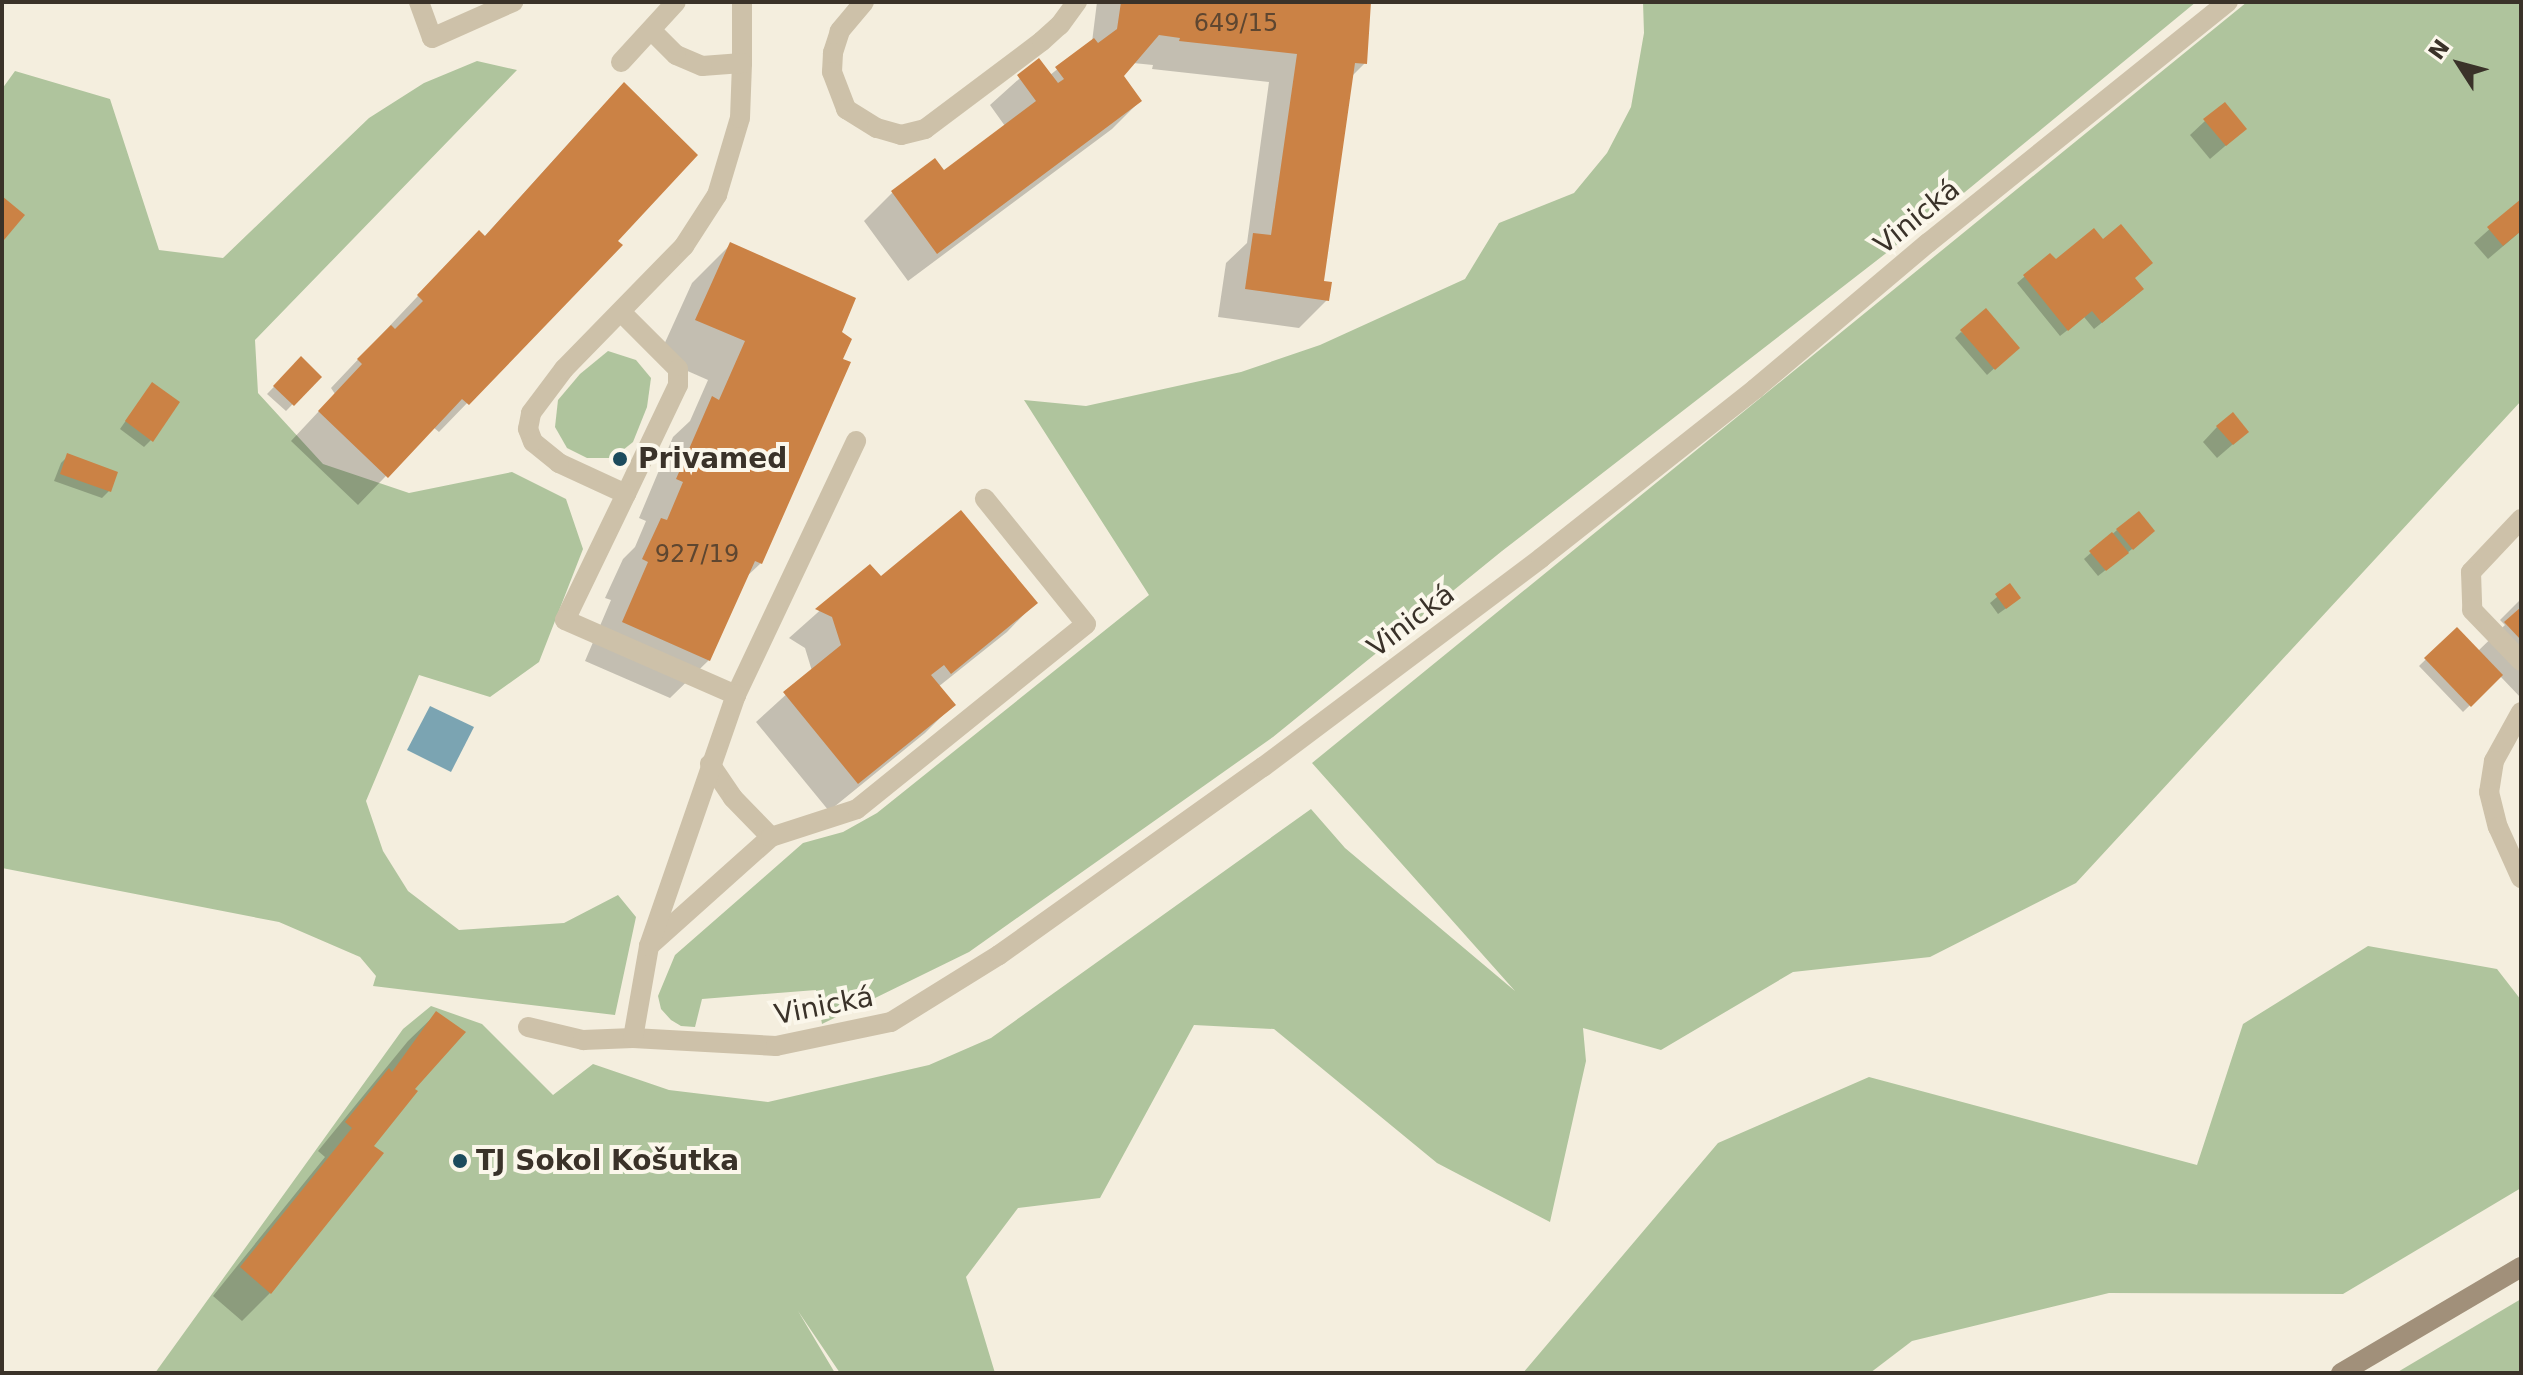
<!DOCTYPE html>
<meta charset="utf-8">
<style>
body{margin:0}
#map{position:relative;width:2523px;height:1375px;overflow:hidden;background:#f4eede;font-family:"DejaVu Sans",sans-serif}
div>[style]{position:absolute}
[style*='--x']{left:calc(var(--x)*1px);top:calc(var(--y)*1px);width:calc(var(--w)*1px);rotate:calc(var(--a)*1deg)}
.green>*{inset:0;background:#afc49d}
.water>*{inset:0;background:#7ba4b2}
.shadow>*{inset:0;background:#0003}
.building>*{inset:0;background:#cb8245}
.lane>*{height:20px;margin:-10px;padding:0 10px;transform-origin:10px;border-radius:10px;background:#cdc1a9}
.street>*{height:20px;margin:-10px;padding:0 10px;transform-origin:10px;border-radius:10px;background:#cdc1a9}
.secondary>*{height:20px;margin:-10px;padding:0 10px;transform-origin:10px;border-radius:10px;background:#a1907a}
.dots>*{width:22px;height:22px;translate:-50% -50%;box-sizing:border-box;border:4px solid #fbf7eb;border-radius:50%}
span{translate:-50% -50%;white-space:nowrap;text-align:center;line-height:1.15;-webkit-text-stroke:8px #fbf7eb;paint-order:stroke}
.number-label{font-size:24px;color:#5e4630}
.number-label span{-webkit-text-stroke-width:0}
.street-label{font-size:28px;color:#3a3229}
.poi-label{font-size:28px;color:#3a3229;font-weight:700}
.left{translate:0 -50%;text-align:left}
.frame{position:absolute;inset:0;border:4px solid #3a3229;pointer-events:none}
.north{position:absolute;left:2419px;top:24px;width:80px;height:80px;-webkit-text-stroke:6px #fbf7eb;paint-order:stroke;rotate:306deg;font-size:22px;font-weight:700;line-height:32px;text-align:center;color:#3a3229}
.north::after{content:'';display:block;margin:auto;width:28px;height:36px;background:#3a3229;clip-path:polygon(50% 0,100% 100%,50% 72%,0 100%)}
</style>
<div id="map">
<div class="green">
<i style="clip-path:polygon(1643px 2px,2196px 2px,1965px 192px,1502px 551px,1273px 737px,969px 952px,822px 1024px,816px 990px,702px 999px,695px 1027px,681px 1026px,671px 1020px,661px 1009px,658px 996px,675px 955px,803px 843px,843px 832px,877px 813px,1149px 595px,1024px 400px,1086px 406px,1241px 372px,1320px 345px,1465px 279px,1499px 223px,1574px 193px,1607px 153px,1631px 107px,1644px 33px)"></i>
<i style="clip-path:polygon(2247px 2px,2521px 2px,2521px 401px,2076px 883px,1930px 957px,1793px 972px,1661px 1050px,1583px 1028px,1586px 1061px,1550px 1222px,1437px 1163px,1274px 1029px,1194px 1025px,1100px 1198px,1018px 1208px,966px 1277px,995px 1373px,840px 1373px,798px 1311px,835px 1373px,155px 1373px,403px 1029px,431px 1006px,482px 1024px,553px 1095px,593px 1064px,669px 1090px,768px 1102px,929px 1065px,991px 1038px,1311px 809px,1345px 848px,1515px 991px,1312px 763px)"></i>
<i style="clip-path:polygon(477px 61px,517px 70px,255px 340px,258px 393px,323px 464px,409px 493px,512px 472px,566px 499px,583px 549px,539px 662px,490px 697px,419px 675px,366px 801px,383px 851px,408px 891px,459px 930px,564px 923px,618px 895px,636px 917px,615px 1015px,373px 986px,376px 976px,360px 957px,279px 922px,2px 868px,2px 89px,15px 71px,110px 99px,159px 250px,223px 258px,369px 118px,424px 83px)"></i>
<i style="clip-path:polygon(608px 351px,636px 360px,651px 378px,647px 407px,633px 442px,613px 458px,587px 458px,567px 448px,555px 427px,558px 400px,580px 374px)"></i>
<i style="clip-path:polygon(2368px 946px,2497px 969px,2521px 1000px,2521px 1188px,2343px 1294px,2109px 1293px,1912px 1341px,1870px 1373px,1523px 1373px,1718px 1143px,1869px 1077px,2197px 1165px,2243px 1024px)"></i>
<i style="clip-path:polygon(2521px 1299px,2521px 1370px,2516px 1373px,2396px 1373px)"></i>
</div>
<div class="water">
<i style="clip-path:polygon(430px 706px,474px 727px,451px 772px,407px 750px)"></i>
</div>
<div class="shadow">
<i style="clip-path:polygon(1097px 2px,1369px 2px,1365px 63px,1351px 77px,1322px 283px,1327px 300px,1299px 328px,1218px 317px,1226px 263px,1247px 243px,1269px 82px,1152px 69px,1153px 65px,1133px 63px,1122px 76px,1140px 101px,1112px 129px,908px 281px,864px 221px,892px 193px,934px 161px,943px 173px,1005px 126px,990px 105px,1039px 61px,1050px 75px,1092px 42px)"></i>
<i style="clip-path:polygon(596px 113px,615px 241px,620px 245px,439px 432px,433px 427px,358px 505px,291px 441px,335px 394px,331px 388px,451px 261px,484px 237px)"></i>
<i style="clip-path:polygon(2205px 121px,2245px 129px,2210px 159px,2190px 135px)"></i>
<i style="clip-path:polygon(2521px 201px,2521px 231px,2488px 259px,2474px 243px)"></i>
<i style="clip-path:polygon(2103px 242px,2133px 278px,2135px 296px,2094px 329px,2084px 317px,2060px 336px,2017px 283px,2050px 255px,2055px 262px)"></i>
<i style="clip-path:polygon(731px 244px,839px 333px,761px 563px,744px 579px,709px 660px,670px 698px,585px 661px,611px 600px,605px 598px,623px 559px,635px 547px,646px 521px,639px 518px,673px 437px,690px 421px,708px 380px,658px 358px,692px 283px)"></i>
<i style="clip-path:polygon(1961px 332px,2010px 354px,1987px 375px,1955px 338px)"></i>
<i style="clip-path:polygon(301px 359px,319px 377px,286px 411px,267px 394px)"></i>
<i style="clip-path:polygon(146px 392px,151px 440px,144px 447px,120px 429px)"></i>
<i style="clip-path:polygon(2217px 427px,2247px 432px,2217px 458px,2203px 442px)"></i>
<i style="clip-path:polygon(68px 456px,109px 491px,102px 498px,54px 481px,61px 463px)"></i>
<i style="clip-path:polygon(2117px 530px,2146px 538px,2098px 576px,2084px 559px)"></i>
<i style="clip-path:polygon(870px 566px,880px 579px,1035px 603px,1007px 632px,938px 687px,953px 705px,925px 733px,829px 811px,756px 722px,812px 671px,805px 648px,789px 638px)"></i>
<i style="clip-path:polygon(2010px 586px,2012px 604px,1998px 614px,1990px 603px)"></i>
<i style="clip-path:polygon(2521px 599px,2521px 698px,2500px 676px,2463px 712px,2419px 666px,2457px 629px,2478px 651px,2505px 625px,2500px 620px)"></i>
<i style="clip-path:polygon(437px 1013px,412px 1089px,270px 1293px,242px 1321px,213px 1296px,325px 1157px,318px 1151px,408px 1041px)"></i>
</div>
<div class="building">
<i style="clip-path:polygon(1121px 2px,1371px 2px,1367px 64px,1355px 63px,1324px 281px,1332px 282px,1329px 301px,1245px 289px,1253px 233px,1271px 235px,1297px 54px,1179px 41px,1180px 38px,1159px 35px,1124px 76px,1142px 101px,937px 254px,891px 191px,935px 158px,944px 170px,1036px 101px,1017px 75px,1039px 58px,1058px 83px,1064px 79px,1055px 67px,1094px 38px,1098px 43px,1117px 29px)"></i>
<i style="clip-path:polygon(624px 82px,698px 155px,618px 241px,623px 245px,469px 405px,462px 399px,388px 478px,318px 411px,362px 364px,357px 359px,391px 325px,395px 329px,423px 301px,417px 295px,479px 230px,485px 236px)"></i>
<i style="clip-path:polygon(2225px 102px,2247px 129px,2226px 146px,2203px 119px)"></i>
<i style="clip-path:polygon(2px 196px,25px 215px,4px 240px,2px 238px)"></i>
<i style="clip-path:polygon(2521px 199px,2521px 231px,2503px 246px,2487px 227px)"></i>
<i style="clip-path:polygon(2121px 224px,2153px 263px,2135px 278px,2144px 289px,2102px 323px,2092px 311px,2068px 331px,2023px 275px,2050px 253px,2056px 259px,2094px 228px,2103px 239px)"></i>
<i style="clip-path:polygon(730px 242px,856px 298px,842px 332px,852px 339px,843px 359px,851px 362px,762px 564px,755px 561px,710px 661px,622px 622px,648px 562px,642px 559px,661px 518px,667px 520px,683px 482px,676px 479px,712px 396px,719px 400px,745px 341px,695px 320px)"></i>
<i style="clip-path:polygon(1986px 308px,2020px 348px,1995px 370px,1960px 330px)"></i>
<i style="clip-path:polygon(301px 356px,322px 377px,294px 406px,273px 386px)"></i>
<i style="clip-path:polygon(152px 382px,180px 402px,153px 442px,125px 421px)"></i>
<i style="clip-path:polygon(2233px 412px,2249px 432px,2233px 445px,2216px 426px)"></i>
<i style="clip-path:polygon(67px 453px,118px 472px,111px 492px,60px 474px)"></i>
<i style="clip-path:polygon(961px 510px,1038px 603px,951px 674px,944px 665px,931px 675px,956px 705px,858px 784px,783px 692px,841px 645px,832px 617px,815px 609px,870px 564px,881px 576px)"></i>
<i style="clip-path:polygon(2139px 511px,2155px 531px,2133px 550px,2116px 529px)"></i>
<i style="clip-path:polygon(2112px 532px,2129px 553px,2106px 571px,2089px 551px)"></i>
<i style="clip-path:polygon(2010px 583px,2021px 598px,2006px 609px,1995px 594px)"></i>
<i style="clip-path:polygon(2521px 607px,2521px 640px,2504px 622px)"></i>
<i style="clip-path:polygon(2457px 627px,2503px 675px,2471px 707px,2424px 658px)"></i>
<i style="clip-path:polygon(436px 1011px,466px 1032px,415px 1089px,418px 1091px,374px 1146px,384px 1153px,271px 1294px,240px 1267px,352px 1128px,345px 1122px,389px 1068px,392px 1072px)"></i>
</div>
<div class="lane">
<i style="--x:419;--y:2;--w:38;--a:70"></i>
<i style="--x:432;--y:38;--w:89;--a:-24"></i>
<i style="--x:864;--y:2;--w:38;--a:130"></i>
<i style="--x:840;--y:31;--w:23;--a:108"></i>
<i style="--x:833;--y:53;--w:19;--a:93"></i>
<i style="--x:832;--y:72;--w:40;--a:69"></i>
<i style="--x:846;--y:109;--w:36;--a:32"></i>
<i style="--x:877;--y:128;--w:25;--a:16"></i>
<i style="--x:901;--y:135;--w:25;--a:-14"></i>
<i style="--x:925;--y:129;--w:146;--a:-36.9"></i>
<i style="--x:1042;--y:41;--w:24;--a:-42"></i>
<i style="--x:1060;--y:25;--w:29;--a:-54"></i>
<i style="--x:742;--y:63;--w:61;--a:-90"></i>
<i style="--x:622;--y:313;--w:79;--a:45"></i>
<i style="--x:678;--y:369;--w:16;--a:90"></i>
<i style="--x:678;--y:385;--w:121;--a:115.5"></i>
<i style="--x:626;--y:494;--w:74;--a:-155.2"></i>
<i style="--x:559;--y:463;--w:33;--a:-141"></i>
<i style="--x:533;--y:442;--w:14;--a:-111"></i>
<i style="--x:528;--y:429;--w:16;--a:-79"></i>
<i style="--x:531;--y:413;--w:55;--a:-53.1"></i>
<i style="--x:564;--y:369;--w:172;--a:-45.7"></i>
<i style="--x:684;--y:246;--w:61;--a:-57.1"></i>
<i style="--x:717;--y:195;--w:80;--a:-73.4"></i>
<i style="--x:740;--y:118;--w:55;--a:-87.9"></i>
<i style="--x:742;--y:63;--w:40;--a:175.7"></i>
<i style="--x:702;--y:66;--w:28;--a:-157"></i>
<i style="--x:676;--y:55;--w:35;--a:-135"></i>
<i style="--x:626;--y:494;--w:140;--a:115.8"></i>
<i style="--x:565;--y:620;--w:187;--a:23.7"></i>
<i style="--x:736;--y:695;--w:281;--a:-64.7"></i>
<i style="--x:2521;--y:519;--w:73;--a:133.3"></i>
<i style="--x:2471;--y:572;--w:38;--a:88"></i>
<i style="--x:2472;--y:610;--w:71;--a:46.1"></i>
<i style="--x:710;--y:764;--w:41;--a:55.9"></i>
<i style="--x:733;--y:798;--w:54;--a:45.7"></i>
<i style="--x:649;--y:946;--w:164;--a:-41.8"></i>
<i style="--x:771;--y:837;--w:90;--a:-18"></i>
<i style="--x:857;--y:809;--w:294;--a:-38.9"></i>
<i style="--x:1086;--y:624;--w:161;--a:-128.9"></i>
<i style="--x:528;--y:1027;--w:57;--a:13.3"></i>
<i style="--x:583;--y:1040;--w:50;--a:-2.3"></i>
<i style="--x:633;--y:1038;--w:143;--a:3.2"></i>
<i style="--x:776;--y:1046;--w:117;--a:-11.8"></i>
<i style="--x:891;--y:1022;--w:127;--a:-31.8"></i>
<i style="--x:999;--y:955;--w:324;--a:-35.5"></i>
<i style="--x:1263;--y:767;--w:348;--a:-36.9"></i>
<i style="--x:1541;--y:558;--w:273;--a:-38.3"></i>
<i style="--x:1755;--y:389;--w:226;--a:-40.2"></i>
<i style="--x:1928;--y:243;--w:385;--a:-38.8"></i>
<i style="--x:633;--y:1038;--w:93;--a:-80.1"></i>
<i style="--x:649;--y:946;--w:266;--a:-70.9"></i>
</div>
<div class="street">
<i style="--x:621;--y:62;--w:81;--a:-47.5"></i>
<i style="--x:2521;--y:712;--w:56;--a:118.9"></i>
<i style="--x:2494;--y:761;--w:31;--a:99"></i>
<i style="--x:2489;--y:792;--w:36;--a:76"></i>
<i style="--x:2498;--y:827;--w:56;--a:65.7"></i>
</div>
<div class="secondary">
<i style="--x:2341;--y:1373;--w:209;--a:-30.5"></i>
</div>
<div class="dots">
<i style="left:620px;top:459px;background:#1c4b5d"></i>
<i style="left:460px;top:1161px;background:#1c4b5d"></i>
</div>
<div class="number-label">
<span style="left:1236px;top:24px">649/15</span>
<span style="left:697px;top:555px">927/19</span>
</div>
<div class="street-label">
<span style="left:1917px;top:217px;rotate:-39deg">Vinická</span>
<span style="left:1411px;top:621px;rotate:-37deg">Vinická</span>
<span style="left:824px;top:1006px;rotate:-11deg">Vinická</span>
</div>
<div class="poi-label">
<span class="left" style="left:638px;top:459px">Privamed</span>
<span class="left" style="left:476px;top:1161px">TJ Sokol Košutka</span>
</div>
<div class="frame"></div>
<div class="north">N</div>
</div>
